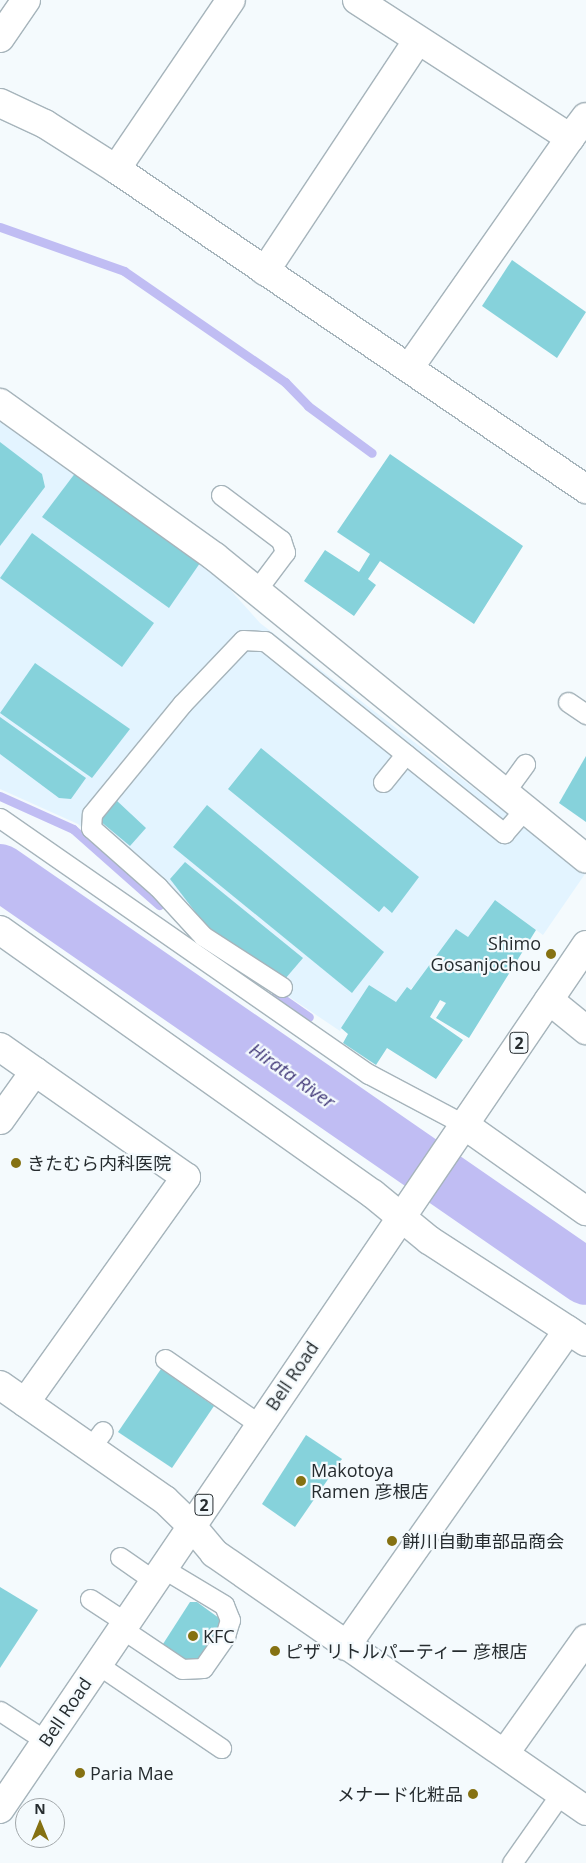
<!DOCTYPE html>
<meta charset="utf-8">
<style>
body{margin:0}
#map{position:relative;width:586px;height:1863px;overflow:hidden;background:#f4fafd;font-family:"Open Sans","Noto Sans JP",sans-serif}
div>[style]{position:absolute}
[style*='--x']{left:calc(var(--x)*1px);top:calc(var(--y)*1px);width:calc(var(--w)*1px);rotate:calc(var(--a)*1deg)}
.built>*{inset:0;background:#e3f4ff}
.stream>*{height:9px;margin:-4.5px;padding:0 4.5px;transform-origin:4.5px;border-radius:4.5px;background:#c0bdf3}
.river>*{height:56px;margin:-28px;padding:0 28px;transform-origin:28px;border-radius:28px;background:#c0bdf3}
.building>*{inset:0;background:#86d2db}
.roads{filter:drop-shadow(1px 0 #a6b4bb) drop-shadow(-1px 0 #a6b4bb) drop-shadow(0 1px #a6b4bb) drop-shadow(0 -1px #a6b4bb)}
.lane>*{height:19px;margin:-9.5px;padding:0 9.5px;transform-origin:9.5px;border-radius:9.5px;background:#fff}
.street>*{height:28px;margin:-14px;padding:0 14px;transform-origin:14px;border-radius:14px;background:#fff}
.secondary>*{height:28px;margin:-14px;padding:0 14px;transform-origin:14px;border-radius:14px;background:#fff}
.primary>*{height:28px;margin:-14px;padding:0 14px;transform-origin:14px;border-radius:14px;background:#fff}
.dots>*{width:14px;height:14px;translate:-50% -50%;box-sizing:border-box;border:2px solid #f4fafd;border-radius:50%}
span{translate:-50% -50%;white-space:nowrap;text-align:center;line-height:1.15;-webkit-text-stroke:4.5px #f4fafd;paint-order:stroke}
.shield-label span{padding:1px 4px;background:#f4fafd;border:1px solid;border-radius:4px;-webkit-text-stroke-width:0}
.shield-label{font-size:16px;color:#262c2f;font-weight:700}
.poi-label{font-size:18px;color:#262c2f}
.right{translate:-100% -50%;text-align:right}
.left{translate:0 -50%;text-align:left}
.street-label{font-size:18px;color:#262c2f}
.water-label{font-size:19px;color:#423979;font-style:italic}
.north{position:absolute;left:15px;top:1798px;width:50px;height:50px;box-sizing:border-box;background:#f4fafd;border:1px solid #a2a8ab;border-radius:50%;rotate:0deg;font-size:14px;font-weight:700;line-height:20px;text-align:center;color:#262c2f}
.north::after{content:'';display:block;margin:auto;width:18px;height:22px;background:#857112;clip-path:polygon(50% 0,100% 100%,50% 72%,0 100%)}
</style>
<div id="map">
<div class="built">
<i style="clip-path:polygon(0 416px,209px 566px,260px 623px,585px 874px,543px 935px,495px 900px,468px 937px,396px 1002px,369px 985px,340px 1031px,191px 931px,78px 824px,0 789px)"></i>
</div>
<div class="stream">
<i style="--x:0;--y:227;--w:132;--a:19.5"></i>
<i style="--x:124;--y:271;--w:196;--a:34.6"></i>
<i style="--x:285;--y:382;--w:33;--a:46"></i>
<i style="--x:308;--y:406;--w:79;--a:36.3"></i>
<i style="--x:0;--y:796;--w:80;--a:24.3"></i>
<i style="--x:73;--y:829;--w:115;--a:41.5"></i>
<i style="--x:276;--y:994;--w:40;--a:34.9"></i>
</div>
<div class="river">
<i style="--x:0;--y:872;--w:712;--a:34.65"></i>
</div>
<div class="building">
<i style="clip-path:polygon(512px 260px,586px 312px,557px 358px,482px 306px)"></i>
<i style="clip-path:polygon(0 442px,42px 474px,45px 487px,0 546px)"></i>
<i style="clip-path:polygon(390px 454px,523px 546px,474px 624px,380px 561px,368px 579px,376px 585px,354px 616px,304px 581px,325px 550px,359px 572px,370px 554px,337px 532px)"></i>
<i style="clip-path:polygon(76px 472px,200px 563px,169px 608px,42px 517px)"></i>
<i style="clip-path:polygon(32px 533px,154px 623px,122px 667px,0 578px)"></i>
<i style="clip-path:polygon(35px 663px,130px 729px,92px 778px,0 713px)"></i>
<i style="clip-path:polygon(0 717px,86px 778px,71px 799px,59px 798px,0 754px)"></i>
<i style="clip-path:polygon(261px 748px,419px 877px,392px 913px,384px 906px,379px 912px,228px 789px)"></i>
<i style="clip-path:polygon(586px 756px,586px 822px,559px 803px)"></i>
<i style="clip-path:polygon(115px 799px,146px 828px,130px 846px,100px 821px)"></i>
<i style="clip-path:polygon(207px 805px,384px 952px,352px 993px,173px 847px)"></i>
<i style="clip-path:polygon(185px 862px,303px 958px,285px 979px,209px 930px,170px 879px)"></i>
<i style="clip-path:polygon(495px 900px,536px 930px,469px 1038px,436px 1018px,446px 1003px,440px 1000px,430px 1017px,463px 1040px,436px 1079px,387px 1048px,376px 1065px,343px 1043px,348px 1034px,341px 1028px,369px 985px,396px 1002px,407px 987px,411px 990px,456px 929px,468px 937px)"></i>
<i style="clip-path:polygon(161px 1369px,214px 1406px,172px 1468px,118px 1432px)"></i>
<i style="clip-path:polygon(306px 1435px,342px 1459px,295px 1527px,262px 1504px)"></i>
<i style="clip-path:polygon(0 1587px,38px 1610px,0 1668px)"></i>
<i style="clip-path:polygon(190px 1602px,197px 1602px,223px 1621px,199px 1662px,191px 1663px,163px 1644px)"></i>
</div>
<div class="roads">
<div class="lane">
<i style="--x:221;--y:495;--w:75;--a:36.9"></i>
<i style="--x:281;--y:540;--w:13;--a:72"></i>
<i style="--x:285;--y:552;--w:50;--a:126.9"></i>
<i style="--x:568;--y:702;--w:22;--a:34"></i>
<i style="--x:383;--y:782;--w:36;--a:-51"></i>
<i style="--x:504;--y:793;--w:36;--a:-54"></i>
<i style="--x:0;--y:818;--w:449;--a:34.8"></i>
<i style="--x:369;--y:1074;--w:106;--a:28"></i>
<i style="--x:282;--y:987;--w:94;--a:-147.2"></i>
<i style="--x:203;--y:936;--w:67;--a:-132.6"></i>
<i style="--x:158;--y:887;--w:89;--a:-138.6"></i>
<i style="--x:91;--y:828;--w:14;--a:-86"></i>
<i style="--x:92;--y:814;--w:142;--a:-50.7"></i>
<i style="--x:182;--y:704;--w:88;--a:-46.4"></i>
<i style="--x:243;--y:640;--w:22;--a:3"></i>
<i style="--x:265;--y:641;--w:307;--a:38.8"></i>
<i style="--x:504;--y:833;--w:32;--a:-49"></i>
<i style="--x:165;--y:1359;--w:114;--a:34.7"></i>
<i style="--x:90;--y:1448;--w:21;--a:-53"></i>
<i style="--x:120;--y:1557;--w:40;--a:34.9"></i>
<i style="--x:90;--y:1599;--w:42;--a:33.3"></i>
<i style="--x:121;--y:1628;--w:73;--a:33.9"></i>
<i style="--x:182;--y:1669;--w:21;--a:-3"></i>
<i style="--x:203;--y:1668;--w:39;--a:-55"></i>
<i style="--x:225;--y:1636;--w:17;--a:-73"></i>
<i style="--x:230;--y:1620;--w:16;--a:-112"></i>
<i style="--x:224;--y:1605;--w:74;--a:-148.9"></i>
<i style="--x:97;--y:1664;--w:150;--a:34.1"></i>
<i style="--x:0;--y:1711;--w:55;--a:33.1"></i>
<i style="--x:512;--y:1863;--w:85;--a:-55"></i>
</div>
<div class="street">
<i style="--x:357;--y:0;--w:254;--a:32.9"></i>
<i style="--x:570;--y:138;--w:281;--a:125"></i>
<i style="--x:0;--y:38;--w:46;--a:-55.6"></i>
<i style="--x:0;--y:103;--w:50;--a:25"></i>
<i style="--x:45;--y:124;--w:84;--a:32.4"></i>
<i style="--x:116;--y:169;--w:569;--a:34.25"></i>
<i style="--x:570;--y:138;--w:26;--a:-53"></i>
<i style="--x:116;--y:169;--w:204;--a:-55.8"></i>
<i style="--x:265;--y:271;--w:276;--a:-56.5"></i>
<i style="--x:0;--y:403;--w:264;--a:35.6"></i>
<i style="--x:215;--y:557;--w:478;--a:39.1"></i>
<i style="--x:0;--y:930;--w:457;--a:35.3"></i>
<i style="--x:373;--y:1194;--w:72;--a:39.4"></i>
<i style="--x:429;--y:1240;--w:187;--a:33"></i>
<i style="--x:549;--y:1000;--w:48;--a:39"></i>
<i style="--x:0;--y:1047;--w:227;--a:35"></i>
<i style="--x:186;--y:1177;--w:277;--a:125.5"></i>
<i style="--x:0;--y:1120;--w:60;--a:-54.5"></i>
<i style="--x:463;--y:1124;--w:151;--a:35.3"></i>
<i style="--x:0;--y:1385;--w:201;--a:34.9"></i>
<i style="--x:165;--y:1500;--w:35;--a:44"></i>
<i style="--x:346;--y:1646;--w:386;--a:-54.9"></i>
<i style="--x:505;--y:1753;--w:140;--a:-54.6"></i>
</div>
<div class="secondary">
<i style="--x:190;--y:1524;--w:38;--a:50"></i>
<i style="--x:214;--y:1553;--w:453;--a:34.7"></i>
</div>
<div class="primary">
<i style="--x:0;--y:1809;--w:1044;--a:-55.85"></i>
</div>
</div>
<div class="dots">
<i style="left:551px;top:954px;background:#857112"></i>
<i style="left:16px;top:1163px;background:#857112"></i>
<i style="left:301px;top:1481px;background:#857112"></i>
<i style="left:392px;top:1541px;background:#857112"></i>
<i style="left:193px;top:1636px;background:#857112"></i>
<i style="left:275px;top:1651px;background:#857112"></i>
<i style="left:80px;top:1773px;background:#857112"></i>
<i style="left:473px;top:1794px;background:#857112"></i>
</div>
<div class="shield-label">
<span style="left:519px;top:1043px">2</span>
<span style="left:204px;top:1505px">2</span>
</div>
<div class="poi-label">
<span class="right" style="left:541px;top:954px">Shimo<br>Gosanjochou</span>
<span class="left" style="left:27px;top:1163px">きたむら内科医院</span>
<span class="left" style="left:311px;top:1481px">Makotoya<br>Ramen 彦根店</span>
<span class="left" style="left:402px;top:1541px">餅川自動車部品商会</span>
<span class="left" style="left:203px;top:1636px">KFC</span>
<span class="left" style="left:285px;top:1651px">ピザ リトルパーティー 彦根店</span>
<span class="left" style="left:90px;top:1773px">Paria Mae</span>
<span class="right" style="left:463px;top:1794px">メナード化粧品</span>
</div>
<div class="street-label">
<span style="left:292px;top:1376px;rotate:-56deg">Bell Road</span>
<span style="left:65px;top:1712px;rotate:-56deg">Bell Road</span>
</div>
<div class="water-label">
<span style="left:292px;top:1076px;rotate:35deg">Hirata River</span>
</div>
<div class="north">N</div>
</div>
